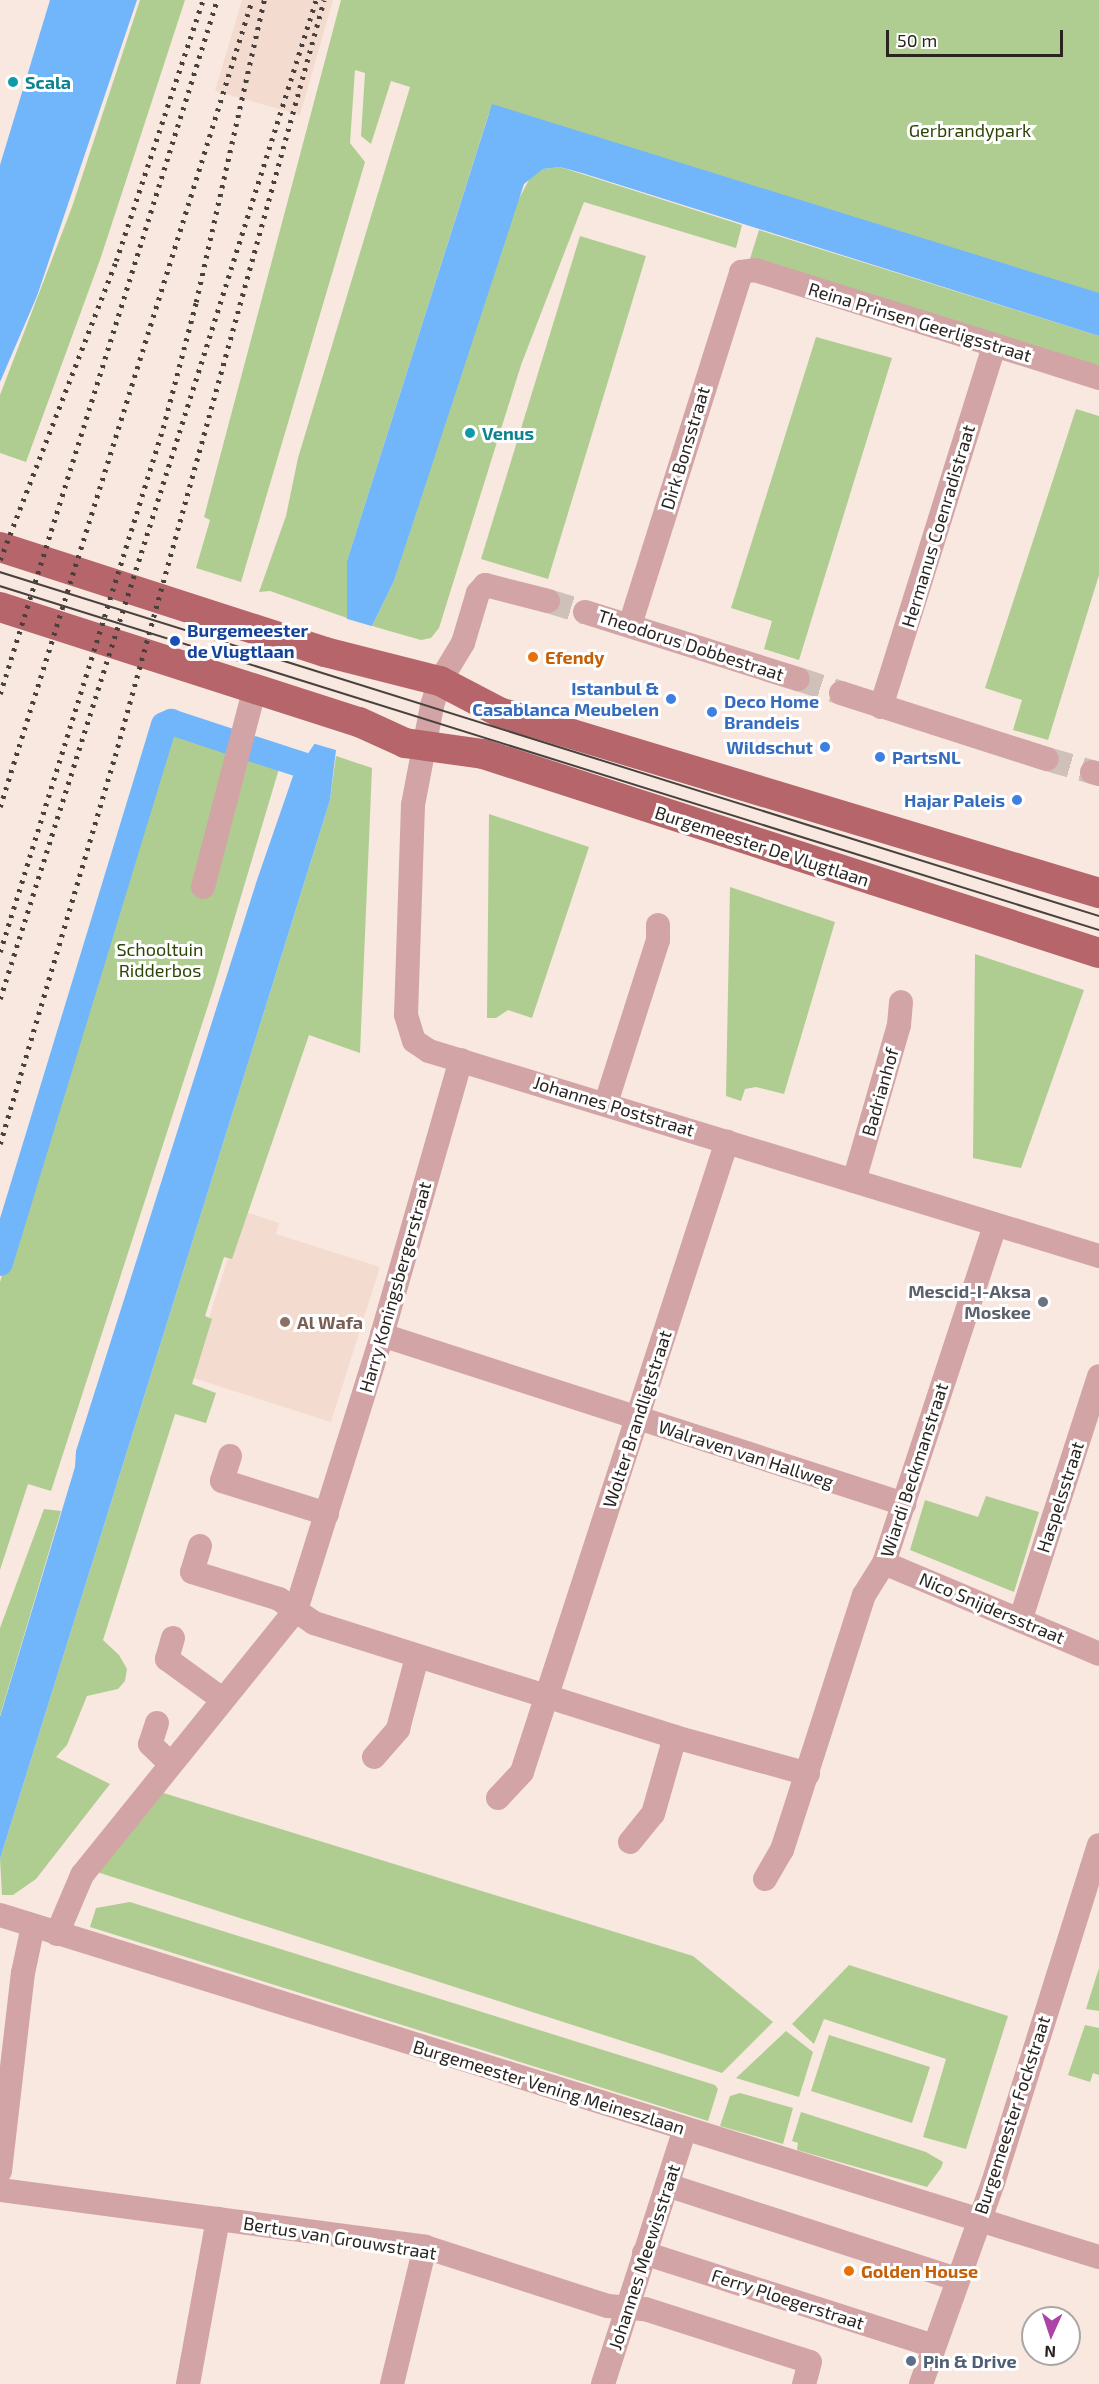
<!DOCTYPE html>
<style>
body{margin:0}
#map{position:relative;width:1099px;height:2384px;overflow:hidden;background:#f8e8e0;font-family:"Exo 2",sans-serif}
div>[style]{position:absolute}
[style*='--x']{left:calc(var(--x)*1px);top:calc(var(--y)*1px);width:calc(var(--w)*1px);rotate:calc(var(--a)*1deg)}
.built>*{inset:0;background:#f3dccf}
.green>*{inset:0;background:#afcd91}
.water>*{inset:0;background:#71b6fa}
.pier>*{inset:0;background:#f8e8e0}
.canal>*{height:26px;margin:-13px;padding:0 13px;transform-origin:13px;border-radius:13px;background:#71b6fa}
.minor-tunnel>*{height:24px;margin-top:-12px;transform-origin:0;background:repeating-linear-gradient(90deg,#cfc1ba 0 24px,transparent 0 36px)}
.minor>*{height:24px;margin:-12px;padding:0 12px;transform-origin:12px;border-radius:12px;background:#d2a4a5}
.major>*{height:30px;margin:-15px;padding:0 15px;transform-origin:15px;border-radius:15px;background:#b6666a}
.tram>*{height:1.5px;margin:-0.75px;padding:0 0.75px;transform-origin:0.75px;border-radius:0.75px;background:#49413e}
.rail>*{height:4.5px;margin-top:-2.25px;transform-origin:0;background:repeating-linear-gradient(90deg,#49413e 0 3px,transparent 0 9px)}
.dots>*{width:16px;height:16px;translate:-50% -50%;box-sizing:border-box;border:3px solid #fff;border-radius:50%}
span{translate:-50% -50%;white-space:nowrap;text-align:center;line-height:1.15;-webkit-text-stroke:6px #fff;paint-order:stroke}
.culture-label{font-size:18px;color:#0d838f;font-weight:700}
.left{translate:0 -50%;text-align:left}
.park-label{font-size:18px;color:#2c4506}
.street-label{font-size:18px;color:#2a2421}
.transit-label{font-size:18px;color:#164399;font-weight:700}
.food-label{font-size:18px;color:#c56008;font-weight:700}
.shop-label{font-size:18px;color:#366cbe;font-weight:700}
.right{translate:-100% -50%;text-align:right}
.worship-label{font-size:18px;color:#5b616d;font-weight:700}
.education-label{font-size:18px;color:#785e54;font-weight:700}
.service-label{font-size:18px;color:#4e5e75;font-weight:700}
.north{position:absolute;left:1021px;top:2306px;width:60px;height:60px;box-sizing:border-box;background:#fff;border:2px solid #aaa7a6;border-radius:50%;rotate:183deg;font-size:16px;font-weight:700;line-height:24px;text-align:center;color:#2a2421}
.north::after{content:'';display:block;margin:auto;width:21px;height:27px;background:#ad43a4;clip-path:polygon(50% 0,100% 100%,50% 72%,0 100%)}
.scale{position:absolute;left:886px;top:30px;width:177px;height:27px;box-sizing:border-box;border:3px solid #2a2421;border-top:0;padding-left:8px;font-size:18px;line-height:21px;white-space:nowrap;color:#2a2421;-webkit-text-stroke:4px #fff;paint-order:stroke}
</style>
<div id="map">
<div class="built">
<i style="clip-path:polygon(242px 0,333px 0,300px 115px,215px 91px)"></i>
<i style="clip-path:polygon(243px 1211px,279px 1223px,276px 1234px,380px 1267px,331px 1422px,190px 1377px)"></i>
</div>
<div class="green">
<i style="clip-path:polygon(140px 0,185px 0,101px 257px,26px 462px,0 453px,0 395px,72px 207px)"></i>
<i style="clip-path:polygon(341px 0,1099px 0,1099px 306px,489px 113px,347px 561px,347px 618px,270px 591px,259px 592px,286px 516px,298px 458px,410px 87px,391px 81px,371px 144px,361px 136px,365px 73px,355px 70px,350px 143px,365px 162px,241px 582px,196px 568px,210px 520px,204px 517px)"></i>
<i style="clip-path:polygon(560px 167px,742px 225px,736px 248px,584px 202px,521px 365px,439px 628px,431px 638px,421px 640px,372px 626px,394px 581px,514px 208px,531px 176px,543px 169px)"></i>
<i style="clip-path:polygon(759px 230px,1099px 336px,1099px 366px,749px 262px)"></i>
<i style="clip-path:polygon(580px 236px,646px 256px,548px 579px,481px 559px)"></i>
<i style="clip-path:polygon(816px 337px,892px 358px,799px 660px,764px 649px,772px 621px,731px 608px)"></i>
<i style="clip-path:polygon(1076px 409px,1099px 416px,1099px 575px,1048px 740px,1013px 730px,1022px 700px,985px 688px)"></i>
<i style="clip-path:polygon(168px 726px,281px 762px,214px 987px,51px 1491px,28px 1484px,0 1570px,0 1282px)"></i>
<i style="clip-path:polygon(336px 756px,372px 768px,360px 1053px,309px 1035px,232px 1259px,224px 1257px,205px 1316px,212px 1319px,192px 1384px,216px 1393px,206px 1423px,175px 1414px,103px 1640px,119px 1655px,127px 1669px,125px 1681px,118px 1689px,87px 1696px,67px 1745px,56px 1757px,110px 1784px,36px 1879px,13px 1895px,2px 1895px,0 1859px,330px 800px)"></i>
<i style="clip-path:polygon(489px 814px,589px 847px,532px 1018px,508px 1010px,496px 1018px,487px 1018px)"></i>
<i style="clip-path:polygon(730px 887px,835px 922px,784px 1094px,756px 1087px,745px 1089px,741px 1101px,726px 1096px)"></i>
<i style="clip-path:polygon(975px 954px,1084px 990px,1021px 1168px,973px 1158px)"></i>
<i style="clip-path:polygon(986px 1496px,1039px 1512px,1014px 1592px,910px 1550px,925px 1500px,978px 1517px)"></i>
<i style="clip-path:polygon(44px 1509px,61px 1511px,0 1716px,0 1628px)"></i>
<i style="clip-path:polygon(157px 1791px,693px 1956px,773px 2022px,722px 2073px,97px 1872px)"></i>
<i style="clip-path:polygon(130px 1902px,715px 2085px,718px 2089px,708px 2121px,90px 1927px,96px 1908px)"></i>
<i style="clip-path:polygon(849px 1965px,1008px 2016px,966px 2149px,923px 2137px,946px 2059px,824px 2019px,814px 2044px,792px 2024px)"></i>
<i style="clip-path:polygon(1099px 1968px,1099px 2011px,1086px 2009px)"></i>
<i style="clip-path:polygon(1085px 2025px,1099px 2028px,1099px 2075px,1093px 2073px,1090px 2082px,1068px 2075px)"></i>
<i style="clip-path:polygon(786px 2031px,813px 2052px,799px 2097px,736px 2078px)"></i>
<i style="clip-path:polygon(829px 2035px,930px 2067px,912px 2123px,811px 2091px)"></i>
<i style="clip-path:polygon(740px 2093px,793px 2108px,783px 2144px,720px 2126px,730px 2096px)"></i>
<i style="clip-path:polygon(801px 2112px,926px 2152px,943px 2162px,941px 2168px,927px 2187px,797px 2150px,798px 2143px,792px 2141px)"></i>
</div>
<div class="water">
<i style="clip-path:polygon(50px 0,137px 0,37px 296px,0 382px,0 165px)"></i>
<i style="clip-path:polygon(492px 104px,1099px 293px,1099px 336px,582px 173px,560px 167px,543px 169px,524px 184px,394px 581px,372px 626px,336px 750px,330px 800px,0 1859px,0 1717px,75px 1467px,76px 1451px,257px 880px,293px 776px,315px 743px,347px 618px,347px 561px)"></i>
</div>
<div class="pier">
<i style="clip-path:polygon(344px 618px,375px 627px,339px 751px,312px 743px)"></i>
</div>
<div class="canal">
<i style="--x:253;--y:749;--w:59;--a:17.8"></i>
<i style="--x:0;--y:1263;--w:562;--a:-73.05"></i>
<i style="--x:164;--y:725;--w:8;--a:-23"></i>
<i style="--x:171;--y:722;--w:60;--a:18.4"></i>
</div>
<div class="minor-tunnel">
<i style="--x:548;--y:601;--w:39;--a:17"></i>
<i style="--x:798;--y:679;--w:45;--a:18"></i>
<i style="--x:1047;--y:759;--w:47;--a:16.1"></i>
</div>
<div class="minor">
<i style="--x:548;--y:601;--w:65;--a:-165.7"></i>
<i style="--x:485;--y:585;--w:11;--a:131"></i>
<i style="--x:478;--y:593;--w:52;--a:106.7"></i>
<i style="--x:463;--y:643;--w:44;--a:121.2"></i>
<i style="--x:440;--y:681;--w:26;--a:108"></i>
<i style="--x:432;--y:706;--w:101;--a:100.9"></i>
<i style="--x:413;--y:805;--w:210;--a:91.9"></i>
<i style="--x:406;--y:1015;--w:27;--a:73"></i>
<i style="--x:414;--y:1041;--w:18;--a:34"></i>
<i style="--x:429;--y:1051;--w:701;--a:17.01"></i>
<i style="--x:585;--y:612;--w:223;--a:17.5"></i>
<i style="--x:630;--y:625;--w:370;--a:-72.5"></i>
<i style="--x:741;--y:272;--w:14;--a:-8"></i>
<i style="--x:755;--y:270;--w:361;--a:17.4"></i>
<i style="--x:841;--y:693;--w:216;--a:17.8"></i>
<i style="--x:881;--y:707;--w:378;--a:-72.6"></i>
<i style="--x:1092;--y:772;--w:7;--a:16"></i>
<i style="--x:203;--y:887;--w:206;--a:-75.4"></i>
<i style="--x:606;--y:1103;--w:171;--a:-72.3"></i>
<i style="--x:658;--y:940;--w:15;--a:-90"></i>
<i style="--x:854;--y:1181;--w:162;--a:-73.9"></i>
<i style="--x:899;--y:1025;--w:23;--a:-85"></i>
<i style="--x:382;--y:1335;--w:549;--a:17.94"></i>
<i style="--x:230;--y:1456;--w:26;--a:108"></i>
<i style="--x:222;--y:1481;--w:110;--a:17.4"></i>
<i style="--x:200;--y:1546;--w:27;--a:107"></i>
<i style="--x:192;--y:1572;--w:91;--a:17.2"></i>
<i style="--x:279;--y:1599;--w:42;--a:34.4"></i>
<i style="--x:314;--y:1623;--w:379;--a:17.5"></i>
<i style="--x:675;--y:1737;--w:138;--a:15.5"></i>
<i style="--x:884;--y:1563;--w:233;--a:22.9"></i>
<i style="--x:1021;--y:1618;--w:254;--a:-72.1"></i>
<i style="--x:173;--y:1638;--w:22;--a:106"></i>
<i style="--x:167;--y:1659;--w:68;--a:36"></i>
<i style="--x:157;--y:1723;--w:22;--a:108"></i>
<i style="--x:150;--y:1744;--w:28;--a:44"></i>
<i style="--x:374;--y:1757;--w:37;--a:-49"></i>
<i style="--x:398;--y:1729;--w:74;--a:-75.2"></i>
<i style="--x:498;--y:1798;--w:35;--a:-47"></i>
<i style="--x:522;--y:1772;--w:663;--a:-72"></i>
<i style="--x:630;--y:1842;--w:36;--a:-51"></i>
<i style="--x:653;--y:1814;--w:80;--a:-74.1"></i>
<i style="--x:765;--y:1879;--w:34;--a:-60"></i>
<i style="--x:782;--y:1850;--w:268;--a:-72.2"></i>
<i style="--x:864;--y:1595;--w:38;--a:-58"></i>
<i style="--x:884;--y:1563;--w:355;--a:-71.8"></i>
<i style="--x:0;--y:1915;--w:1151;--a:17.29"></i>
<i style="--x:57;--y:1934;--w:64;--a:-67"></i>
<i style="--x:82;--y:1875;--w:341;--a:-51.1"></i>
<i style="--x:296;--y:1610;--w:288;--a:-72.6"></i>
<i style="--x:382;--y:1335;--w:286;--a:-74"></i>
<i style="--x:0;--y:2171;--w:199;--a:-83.4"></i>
<i style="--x:23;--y:1973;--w:48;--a:-78"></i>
<i style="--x:667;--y:2185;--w:304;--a:18"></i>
<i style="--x:0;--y:2190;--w:429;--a:7.6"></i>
<i style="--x:425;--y:2247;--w:192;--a:17.9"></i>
<i style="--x:608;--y:2306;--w:37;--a:5"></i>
<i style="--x:645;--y:2309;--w:173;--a:17.8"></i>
<i style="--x:810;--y:2362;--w:23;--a:105"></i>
<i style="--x:644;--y:2253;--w:304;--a:17.8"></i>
<i style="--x:188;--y:2384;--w:168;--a:-79.7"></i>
<i style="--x:392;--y:2384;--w:141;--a:-76.5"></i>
<i style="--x:603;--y:2384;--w:268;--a:-72.2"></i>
<i style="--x:921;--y:2384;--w:214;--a:-70.3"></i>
<i style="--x:993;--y:2183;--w:354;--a:-72.6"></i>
</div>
<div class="major">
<i style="--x:0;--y:547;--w:342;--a:17.9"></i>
<i style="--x:325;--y:652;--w:119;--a:14.2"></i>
<i style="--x:440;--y:681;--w:67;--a:27.7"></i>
<i style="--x:499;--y:712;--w:627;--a:16.79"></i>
<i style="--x:0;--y:607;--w:377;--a:17.8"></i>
<i style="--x:359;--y:722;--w:51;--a:24.5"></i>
<i style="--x:405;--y:743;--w:79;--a:8"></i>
<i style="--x:483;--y:754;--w:647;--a:17.9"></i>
</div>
<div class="tram">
<i style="--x:0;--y:572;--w:1152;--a:17.38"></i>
<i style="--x:0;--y:586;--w:1152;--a:17.38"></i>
</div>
<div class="rail">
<i style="--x:0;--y:560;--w:321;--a:-68.8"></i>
<i style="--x:116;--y:261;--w:275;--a:-71.6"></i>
<i style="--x:0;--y:694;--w:727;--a:-72.64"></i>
<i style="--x:0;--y:807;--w:845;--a:-72.66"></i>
<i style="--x:0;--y:952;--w:549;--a:-72.72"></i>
<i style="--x:163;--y:428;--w:130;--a:-75.3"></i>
<i style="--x:196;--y:302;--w:310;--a:-77.3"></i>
<i style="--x:0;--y:999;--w:1048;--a:-72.45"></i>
<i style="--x:0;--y:1144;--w:405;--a:-73.5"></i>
<i style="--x:115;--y:756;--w:784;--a:-74.55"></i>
</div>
<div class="dots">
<i style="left:13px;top:82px;background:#0f9aa8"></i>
<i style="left:470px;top:433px;background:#0f9aa8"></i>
<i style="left:175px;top:641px;background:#1a4fb4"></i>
<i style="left:533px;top:657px;background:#e8710a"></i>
<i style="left:671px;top:699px;background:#3f7fe0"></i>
<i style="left:712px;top:712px;background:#3f7fe0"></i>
<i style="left:825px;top:747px;background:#3f7fe0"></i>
<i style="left:880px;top:757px;background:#3f7fe0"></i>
<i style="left:1017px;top:800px;background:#3f7fe0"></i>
<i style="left:1043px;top:1302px;background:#6b7280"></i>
<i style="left:285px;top:1322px;background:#8d6e63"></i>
<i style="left:849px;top:2271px;background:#e8710a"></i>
<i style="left:911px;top:2361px;background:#5c6f8a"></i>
</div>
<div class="culture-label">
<span class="left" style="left:25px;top:82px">Scala</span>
<span class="left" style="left:482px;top:433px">Venus</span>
</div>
<div class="park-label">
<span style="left:970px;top:130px">Gerbrandypark</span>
<span style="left:160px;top:960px">Schooltuin<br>Ridderbos</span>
</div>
<div class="street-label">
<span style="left:920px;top:322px;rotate:17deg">Reina Prinsen Geerligsstraat</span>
<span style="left:685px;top:448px;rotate:-73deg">Dirk Bonsstraat</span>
<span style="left:938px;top:526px;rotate:-73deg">Hermanus Coenradistraat</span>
<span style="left:691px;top:645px;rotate:18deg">Theodorus Dobbestraat</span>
<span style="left:762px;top:846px;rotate:18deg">Burgemeester De Vlugtlaan</span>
<span style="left:880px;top:1092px;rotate:-74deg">Badrianhof</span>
<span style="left:614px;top:1106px;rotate:17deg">Johannes Poststraat</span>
<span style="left:395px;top:1287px;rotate:-74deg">Harry Koningsbergerstraat</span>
<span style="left:637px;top:1419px;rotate:-72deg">Wolter Brandligtstraat</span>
<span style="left:746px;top:1454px;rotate:18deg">Walraven van Hallweg</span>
<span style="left:914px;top:1470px;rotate:-72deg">Wiardi Beckmanstraat</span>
<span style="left:1060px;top:1497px;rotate:-72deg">Haspelsstraat</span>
<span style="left:992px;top:1608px;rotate:23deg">Nico Snijdersstraat</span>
<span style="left:549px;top:2087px;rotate:17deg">Burgemeester Vening Meineszlaan</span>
<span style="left:1012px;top:2115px;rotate:-72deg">Burgemeester Fockstraat</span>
<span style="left:340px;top:2238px;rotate:9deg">Bertus van Grouwstraat</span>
<span style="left:644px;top:2257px;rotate:-72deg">Johannes Meewisstraat</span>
<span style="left:788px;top:2299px;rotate:18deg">Ferry Ploegerstraat</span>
</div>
<div class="transit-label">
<span class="left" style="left:187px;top:641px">Burgemeester<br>de Vlugtlaan</span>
</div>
<div class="food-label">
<span class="left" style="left:545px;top:657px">Efendy</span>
<span class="left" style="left:861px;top:2271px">Golden House</span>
</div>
<div class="shop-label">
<span class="right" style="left:659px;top:699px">Istanbul &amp;<br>Casablanca Meubelen</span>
<span class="left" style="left:724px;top:712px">Deco Home<br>Brandeis</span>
<span class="right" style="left:813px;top:747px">Wildschut</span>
<span class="left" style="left:892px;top:757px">PartsNL</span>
<span class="right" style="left:1005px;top:800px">Hajar Paleis</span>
</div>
<div class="worship-label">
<span class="right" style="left:1031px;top:1302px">Mescid-I-Aksa<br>Moskee</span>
</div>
<div class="education-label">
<span class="left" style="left:297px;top:1322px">Al Wafa</span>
</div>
<div class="service-label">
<span class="left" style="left:923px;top:2361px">Pin &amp; Drive</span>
</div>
<div class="north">N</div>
<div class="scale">50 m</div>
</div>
